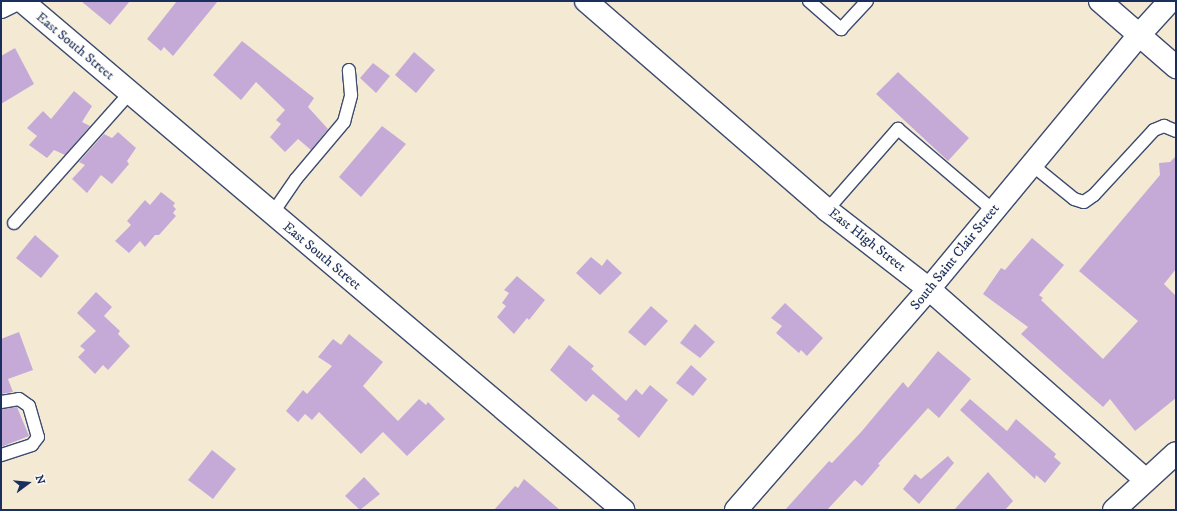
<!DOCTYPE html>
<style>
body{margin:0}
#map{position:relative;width:1177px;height:511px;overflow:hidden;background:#f4ead4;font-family:"IM FELL DW Pica",serif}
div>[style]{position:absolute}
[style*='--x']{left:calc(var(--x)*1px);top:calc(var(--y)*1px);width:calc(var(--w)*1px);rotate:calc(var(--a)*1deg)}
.building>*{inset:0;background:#c5aad8}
.roads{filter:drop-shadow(1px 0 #3c4b70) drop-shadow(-1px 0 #3c4b70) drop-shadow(0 1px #3c4b70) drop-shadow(0 -1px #3c4b70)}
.service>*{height:12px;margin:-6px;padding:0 6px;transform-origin:6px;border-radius:6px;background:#fff}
.minor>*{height:22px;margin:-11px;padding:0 11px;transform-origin:11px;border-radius:11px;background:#fff}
.tertiary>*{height:22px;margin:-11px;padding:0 11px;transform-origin:11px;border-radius:11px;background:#fff}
.secondary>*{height:22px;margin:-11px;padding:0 11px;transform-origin:11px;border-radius:11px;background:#fff}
span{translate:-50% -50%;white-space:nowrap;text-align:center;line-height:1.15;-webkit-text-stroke:3px #fdfcf7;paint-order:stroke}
.street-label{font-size:14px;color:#1b2f5e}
.frame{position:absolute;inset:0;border:2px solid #1b2f5e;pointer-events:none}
.north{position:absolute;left:8px;top:463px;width:40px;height:40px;-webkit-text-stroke:3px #fdfcf7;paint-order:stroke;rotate:74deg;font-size:11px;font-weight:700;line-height:16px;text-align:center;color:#1b2f5e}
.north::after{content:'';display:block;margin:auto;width:14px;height:18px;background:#1b2f5e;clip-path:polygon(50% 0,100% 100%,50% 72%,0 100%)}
</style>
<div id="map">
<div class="building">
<i style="clip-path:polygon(81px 1px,130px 1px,110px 25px)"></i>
<i style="clip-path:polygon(177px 1px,218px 1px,173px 56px,164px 47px,161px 51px,147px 39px)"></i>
<i style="clip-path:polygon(242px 41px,314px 98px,308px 107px,328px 129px,311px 150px,298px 139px,285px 152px,270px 137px,281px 124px,276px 120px,285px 110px,256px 82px,241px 100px,213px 75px)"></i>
<i style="clip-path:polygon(15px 48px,34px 84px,1px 104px,1px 56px)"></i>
<i style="clip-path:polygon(414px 52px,435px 70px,416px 93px,395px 75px)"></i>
<i style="clip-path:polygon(373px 63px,390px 76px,376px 93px,360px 78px)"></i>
<i style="clip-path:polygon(898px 72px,969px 138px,948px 161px,876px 94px)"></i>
<i style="clip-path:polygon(74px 91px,92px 106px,82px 122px,90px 126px,65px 155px,54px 150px,47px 158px,29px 145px,37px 136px,27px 128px,43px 111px,51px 119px)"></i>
<i style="clip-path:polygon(382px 126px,406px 144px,361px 197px,339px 177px)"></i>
<i style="clip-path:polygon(118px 132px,136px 148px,127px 161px,129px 164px,112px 184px,101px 175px,87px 193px,72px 179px,85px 165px,79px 162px,104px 134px,112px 138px)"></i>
<i style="clip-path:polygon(1176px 156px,1176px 269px,1164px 284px,1176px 296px,1176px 398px,1135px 431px,1110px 399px,1103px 407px,1021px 334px,1028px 327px,983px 294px,1001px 268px,1005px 270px,1032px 238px,1064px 265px,1039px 295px,1043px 298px,1041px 300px,1103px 359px,1138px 321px,1079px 271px,1160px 175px,1159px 163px,1170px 162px)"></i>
<i style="clip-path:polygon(161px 192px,175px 203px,173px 206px,176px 209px,173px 213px,176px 216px,159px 235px,155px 235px,145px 247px,140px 241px,129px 253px,115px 241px,131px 225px,127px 221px,145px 200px,150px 205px)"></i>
<i style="clip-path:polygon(35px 235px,59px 256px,41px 278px,16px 258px)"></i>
<i style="clip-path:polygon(591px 257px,602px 266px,607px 259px,622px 273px,600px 295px,576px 273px)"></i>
<i style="clip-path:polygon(517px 276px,545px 300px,529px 320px,527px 318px,514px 334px,497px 317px,506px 306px,502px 303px,509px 293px,504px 290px)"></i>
<i style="clip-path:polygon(96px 292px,112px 307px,104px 316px,120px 331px,118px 334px,130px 346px,108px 370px,103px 365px,95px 374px,78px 357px,85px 350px,80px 346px,96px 331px,77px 313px)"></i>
<i style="clip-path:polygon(785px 303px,823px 338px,807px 356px,801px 350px,799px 353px,776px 333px,782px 326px,771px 318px)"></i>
<i style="clip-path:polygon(651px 306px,668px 321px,645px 346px,628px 332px)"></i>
<i style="clip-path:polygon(695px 324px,715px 342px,700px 358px,680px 343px)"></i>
<i style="clip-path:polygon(19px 332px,33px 370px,8px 379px,13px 392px,1px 394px,1px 339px)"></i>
<i style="clip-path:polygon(349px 334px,383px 362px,363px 386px,398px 421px,419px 399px,426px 405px,428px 402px,445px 419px,407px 456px,383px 432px,361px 454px,319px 412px,312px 420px,305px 414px,298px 422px,286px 411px,303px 390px,307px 394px,332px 366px,318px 357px,333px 339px,341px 345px)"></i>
<i style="clip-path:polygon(569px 345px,594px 366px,591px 369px,626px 401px,636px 389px,642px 395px,650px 385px,668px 400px,639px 438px,617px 419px,620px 416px,593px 394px,586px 402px,550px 370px)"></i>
<i style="clip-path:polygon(938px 351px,971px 379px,939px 418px,928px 408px,878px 464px,880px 465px,862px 486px,855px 480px,827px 510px,785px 510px,829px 461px,832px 463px,862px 431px,903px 382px,908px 388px)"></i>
<i style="clip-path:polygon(691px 365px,707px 379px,693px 396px,676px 383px)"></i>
<i style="clip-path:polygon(970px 399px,1007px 431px,1016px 419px,1056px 454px,1054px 457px,1061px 463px,1045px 483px,1036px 475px,1035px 479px,960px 410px)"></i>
<i style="clip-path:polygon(17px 407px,29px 436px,1px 447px,1px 409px)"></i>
<i style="clip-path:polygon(212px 450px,236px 469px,213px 499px,188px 480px)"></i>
<i style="clip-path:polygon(948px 456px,954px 463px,919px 504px,903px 489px,915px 474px,921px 479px)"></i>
<i style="clip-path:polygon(988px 472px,1013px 501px,1005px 510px,954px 510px)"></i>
<i style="clip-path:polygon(364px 477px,380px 494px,360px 510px,345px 496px)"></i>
<i style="clip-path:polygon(524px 479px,560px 510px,494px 510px,515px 486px,518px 488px)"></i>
</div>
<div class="roads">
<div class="service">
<i style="--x:809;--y:1;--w:43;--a:41.2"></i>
<i style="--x:841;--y:29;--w:38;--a:-47"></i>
<i style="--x:1031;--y:164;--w:55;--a:39.1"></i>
<i style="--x:1074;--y:199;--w:10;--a:17"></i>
<i style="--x:1084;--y:202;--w:12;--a:-35"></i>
<i style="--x:1094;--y:195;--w:88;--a:-47.3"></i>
<i style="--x:1154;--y:130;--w:11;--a:-22"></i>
<i style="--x:1164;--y:126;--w:13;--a:23"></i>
<i style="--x:827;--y:210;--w:108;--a:-48.8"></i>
<i style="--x:898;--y:129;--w:125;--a:40.5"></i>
<i style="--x:272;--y:214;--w:42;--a:-55.6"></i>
<i style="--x:296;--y:179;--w:75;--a:-49.9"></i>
<i style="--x:344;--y:122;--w:28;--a:-75"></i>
<i style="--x:351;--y:95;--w:25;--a:-95"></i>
<i style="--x:14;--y:223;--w:174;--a:-48.3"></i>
<i style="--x:1;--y:402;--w:18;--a:-9"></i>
<i style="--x:19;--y:399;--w:12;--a:35"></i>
<i style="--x:29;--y:406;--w:32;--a:74"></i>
<i style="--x:38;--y:437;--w:10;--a:127"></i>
<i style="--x:32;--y:445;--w:33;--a:162"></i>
</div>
<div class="minor">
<i style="--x:22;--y:1;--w:788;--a:40.26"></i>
<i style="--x:586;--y:1;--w:319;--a:40.9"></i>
<i style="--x:827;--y:210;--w:129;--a:37.8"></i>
<i style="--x:929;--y:289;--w:289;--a:41.4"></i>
<i style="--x:1100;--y:1;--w:101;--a:41"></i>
<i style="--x:736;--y:510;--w:293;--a:-48.9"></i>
<i style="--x:929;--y:289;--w:330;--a:-50.4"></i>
<i style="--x:1139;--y:35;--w:46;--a:-47.6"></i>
</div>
<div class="tertiary">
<i style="--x:1;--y:7;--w:13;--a:-27"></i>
</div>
<div class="secondary">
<i style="--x:1114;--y:510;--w:84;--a:-42.6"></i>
</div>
</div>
<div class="street-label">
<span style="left:75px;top:46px;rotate:40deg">East South Street</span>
<span style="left:867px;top:240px;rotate:38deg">East High Street</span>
<span style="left:322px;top:256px;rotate:40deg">East South Street</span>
<span style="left:955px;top:257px;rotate:-51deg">South Saint Clair Street</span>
</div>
<div class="frame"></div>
<div class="north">N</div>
</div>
